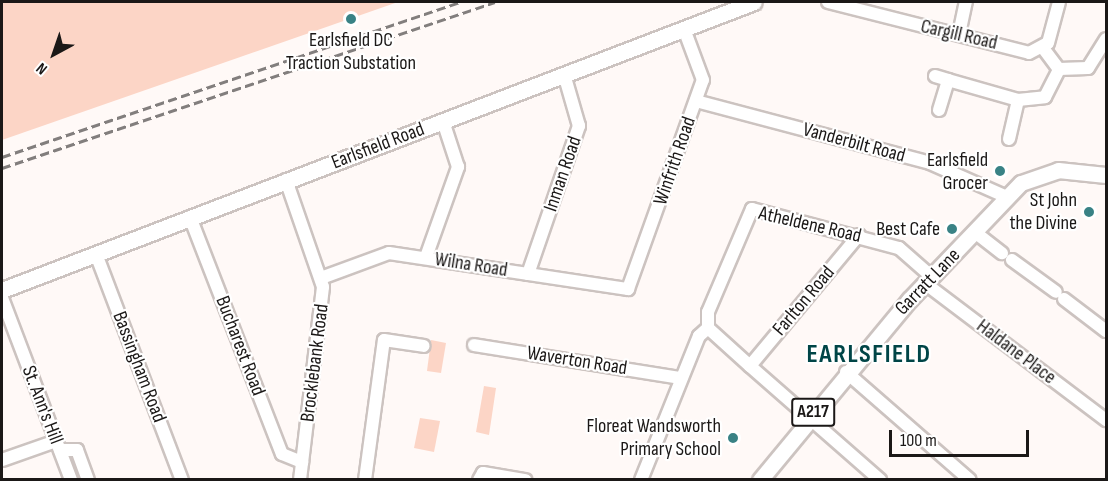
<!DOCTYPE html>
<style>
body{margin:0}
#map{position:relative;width:1108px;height:481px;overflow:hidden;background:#fff9f7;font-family:"Sofia Sans Condensed",sans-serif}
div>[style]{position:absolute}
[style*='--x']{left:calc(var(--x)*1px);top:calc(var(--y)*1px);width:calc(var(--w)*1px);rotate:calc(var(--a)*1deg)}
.green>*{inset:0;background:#fcd5c6}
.roads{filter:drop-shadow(2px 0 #ccc3c0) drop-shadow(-2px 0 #ccc3c0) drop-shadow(0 2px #ccc3c0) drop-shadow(0 -2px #ccc3c0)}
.minor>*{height:12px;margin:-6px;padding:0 6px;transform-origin:6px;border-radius:6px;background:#fff}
.major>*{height:15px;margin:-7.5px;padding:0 7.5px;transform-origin:7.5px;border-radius:7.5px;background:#fff}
.rail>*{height:3px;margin-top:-1.5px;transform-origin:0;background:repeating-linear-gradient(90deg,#827e7d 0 9px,transparent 0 13.5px)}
.dots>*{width:16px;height:16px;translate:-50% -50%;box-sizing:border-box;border:3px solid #fff;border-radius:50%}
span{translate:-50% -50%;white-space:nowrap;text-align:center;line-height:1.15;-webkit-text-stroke:4.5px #fff;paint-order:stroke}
.shield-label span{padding:2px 4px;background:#fff;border:2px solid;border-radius:4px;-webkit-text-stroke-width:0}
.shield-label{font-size:18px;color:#1b1817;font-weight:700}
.street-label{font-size:20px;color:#1b1817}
.poi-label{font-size:20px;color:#1b1817}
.right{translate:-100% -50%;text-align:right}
.district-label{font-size:26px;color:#004547;font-weight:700;letter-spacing:1.5px}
.frame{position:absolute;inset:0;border:3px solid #1b1817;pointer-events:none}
.north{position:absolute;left:24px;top:24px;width:60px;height:60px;-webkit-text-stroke:4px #fff;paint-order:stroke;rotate:220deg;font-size:16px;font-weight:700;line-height:24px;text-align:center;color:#1b1817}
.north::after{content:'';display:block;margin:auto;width:21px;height:27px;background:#1b1817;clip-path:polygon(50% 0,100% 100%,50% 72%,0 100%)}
.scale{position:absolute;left:889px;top:430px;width:140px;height:27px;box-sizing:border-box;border:3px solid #1b1817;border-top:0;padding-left:8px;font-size:18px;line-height:21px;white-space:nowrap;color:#1b1817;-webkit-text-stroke:4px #fff;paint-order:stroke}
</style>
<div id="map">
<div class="green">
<i style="clip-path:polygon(2px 2px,398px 2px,2px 140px)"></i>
<i style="clip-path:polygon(431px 340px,446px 343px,441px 373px,427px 371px)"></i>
<i style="clip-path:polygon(484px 386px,496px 388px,489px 435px,476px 432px)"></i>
<i style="clip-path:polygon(420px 418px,440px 421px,434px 452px,414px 448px)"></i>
</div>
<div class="roads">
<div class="minor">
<i style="--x:828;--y:2;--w:207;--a:14.2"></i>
<i style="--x:1029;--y:53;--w:21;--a:-28"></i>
<i style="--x:1048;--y:43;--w:42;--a:-75"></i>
<i style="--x:959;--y:34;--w:33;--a:-78"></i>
<i style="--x:1043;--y:48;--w:26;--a:53"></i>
<i style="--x:935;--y:76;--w:14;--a:17"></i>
<i style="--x:696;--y:101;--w:242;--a:14.8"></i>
<i style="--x:930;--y:163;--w:84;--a:23.8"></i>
<i style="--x:939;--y:110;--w:31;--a:-73"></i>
<i style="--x:948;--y:80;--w:73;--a:15.9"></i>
<i style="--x:1009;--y:139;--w:40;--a:-77"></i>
<i style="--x:1018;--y:100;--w:27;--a:-6"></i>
<i style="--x:1045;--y:97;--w:31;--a:-63"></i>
<i style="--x:1059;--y:69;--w:29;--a:-2"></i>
<i style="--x:1088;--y:68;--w:34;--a:-58"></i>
<i style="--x:286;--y:180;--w:113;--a:70.9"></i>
<i style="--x:323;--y:287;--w:194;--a:96.8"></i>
<i style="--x:190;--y:217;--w:254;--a:68.8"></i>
<i style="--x:282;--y:454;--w:22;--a:22"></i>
<i style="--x:976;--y:233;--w:33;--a:38"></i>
<i style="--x:859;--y:235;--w:170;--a:129.8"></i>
<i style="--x:750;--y:366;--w:173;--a:41.2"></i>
<i style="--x:96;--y:254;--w:242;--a:69.2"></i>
<i style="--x:426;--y:257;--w:96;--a:-70.4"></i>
<i style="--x:458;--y:167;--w:48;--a:-108.1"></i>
<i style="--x:1012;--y:260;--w:54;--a:36"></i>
<i style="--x:528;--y:274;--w:157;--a:-71"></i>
<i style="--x:579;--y:126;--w:54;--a:-106.1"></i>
<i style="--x:321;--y:278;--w:72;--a:-20.2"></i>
<i style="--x:389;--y:253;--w:242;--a:8.6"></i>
<i style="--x:628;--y:289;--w:222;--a:-70.3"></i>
<i style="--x:703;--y:80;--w:54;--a:-110.4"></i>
<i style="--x:926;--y:284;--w:226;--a:37.1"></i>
<i style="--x:2;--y:298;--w:195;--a:69.2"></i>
<i style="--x:1064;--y:299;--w:53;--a:37.3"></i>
<i style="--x:708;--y:328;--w:57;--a:42.1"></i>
<i style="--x:474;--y:345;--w:210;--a:9.1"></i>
<i style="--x:846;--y:372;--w:164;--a:41.1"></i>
<i style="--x:60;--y:450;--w:17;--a:0"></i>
<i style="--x:77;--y:450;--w:32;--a:70"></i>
<i style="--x:2;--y:460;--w:57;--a:-19.4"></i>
<i style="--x:365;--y:480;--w:141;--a:-82.3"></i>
<i style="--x:384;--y:340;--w:40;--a:8.5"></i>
<i style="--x:479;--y:480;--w:8;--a:-60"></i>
<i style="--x:483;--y:473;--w:43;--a:9.5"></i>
<i style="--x:641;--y:480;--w:155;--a:-68.1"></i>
<i style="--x:699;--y:336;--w:12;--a:-42"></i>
<i style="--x:708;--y:328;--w:16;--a:-90"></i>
<i style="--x:708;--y:312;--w:112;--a:-66.9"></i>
<i style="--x:752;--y:209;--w:152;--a:14.9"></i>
<i style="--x:899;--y:248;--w:44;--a:41.3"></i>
</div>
<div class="major">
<i style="--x:2;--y:290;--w:805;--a:-20.96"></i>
<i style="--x:760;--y:480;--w:234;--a:-50.4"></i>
<i style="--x:909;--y:300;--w:162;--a:-46.3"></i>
<i style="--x:1021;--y:183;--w:39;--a:-19"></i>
<i style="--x:1058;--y:170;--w:48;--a:5.9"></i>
</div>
</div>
<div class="rail">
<i style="--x:2;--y:157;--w:484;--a:-18.7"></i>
<i style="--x:2;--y:168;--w:520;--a:-18.61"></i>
</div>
<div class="dots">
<i style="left:351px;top:19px;background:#398285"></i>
<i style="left:1000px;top:171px;background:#398285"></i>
<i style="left:1089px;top:212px;background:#398285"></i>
<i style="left:952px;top:229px;background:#398285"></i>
<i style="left:733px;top:438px;background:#398285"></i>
</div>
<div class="shield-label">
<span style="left:813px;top:412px">A217</span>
</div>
<div class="street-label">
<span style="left:959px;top:35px;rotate:13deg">Cargill Road</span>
<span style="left:854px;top:143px;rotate:15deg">Vanderbilt Road</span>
<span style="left:378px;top:146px;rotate:-21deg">Earlsfield Road</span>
<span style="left:675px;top:161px;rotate:-71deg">Winfrith Road</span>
<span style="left:563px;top:174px;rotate:-71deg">Inman Road</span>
<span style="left:810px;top:225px;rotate:13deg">Atheldene Road</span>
<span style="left:471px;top:265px;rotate:9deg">Wilna Road</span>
<span style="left:928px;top:282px;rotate:-46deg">Garratt Lane</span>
<span style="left:804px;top:301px;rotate:-50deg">Farlton Road</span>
<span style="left:240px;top:346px;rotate:69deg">Bucharest Road</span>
<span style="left:1016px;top:352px;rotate:37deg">Haldane Place</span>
<span style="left:577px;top:361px;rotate:9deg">Waverton Road</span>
<span style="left:315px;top:363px;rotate:-83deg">Brocklebank Road</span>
<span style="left:139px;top:367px;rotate:69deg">Bassingham Road</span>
<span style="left:42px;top:405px;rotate:69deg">St. Ann's Hill</span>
</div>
<div class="poi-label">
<span style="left:351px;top:52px">Earlsfield DC<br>Traction Substation</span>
<span class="right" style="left:988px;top:172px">Earlsfield<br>Grocer</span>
<span class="right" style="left:1077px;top:212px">St John<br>the Divine</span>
<span class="right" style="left:940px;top:229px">Best Cafe</span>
<span class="right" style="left:721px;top:438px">Floreat Wandsworth<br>Primary School</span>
</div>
<div class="district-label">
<span style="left:869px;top:355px">EARLSFIELD</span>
</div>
<div class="frame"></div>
<div class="north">N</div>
<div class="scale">100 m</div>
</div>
